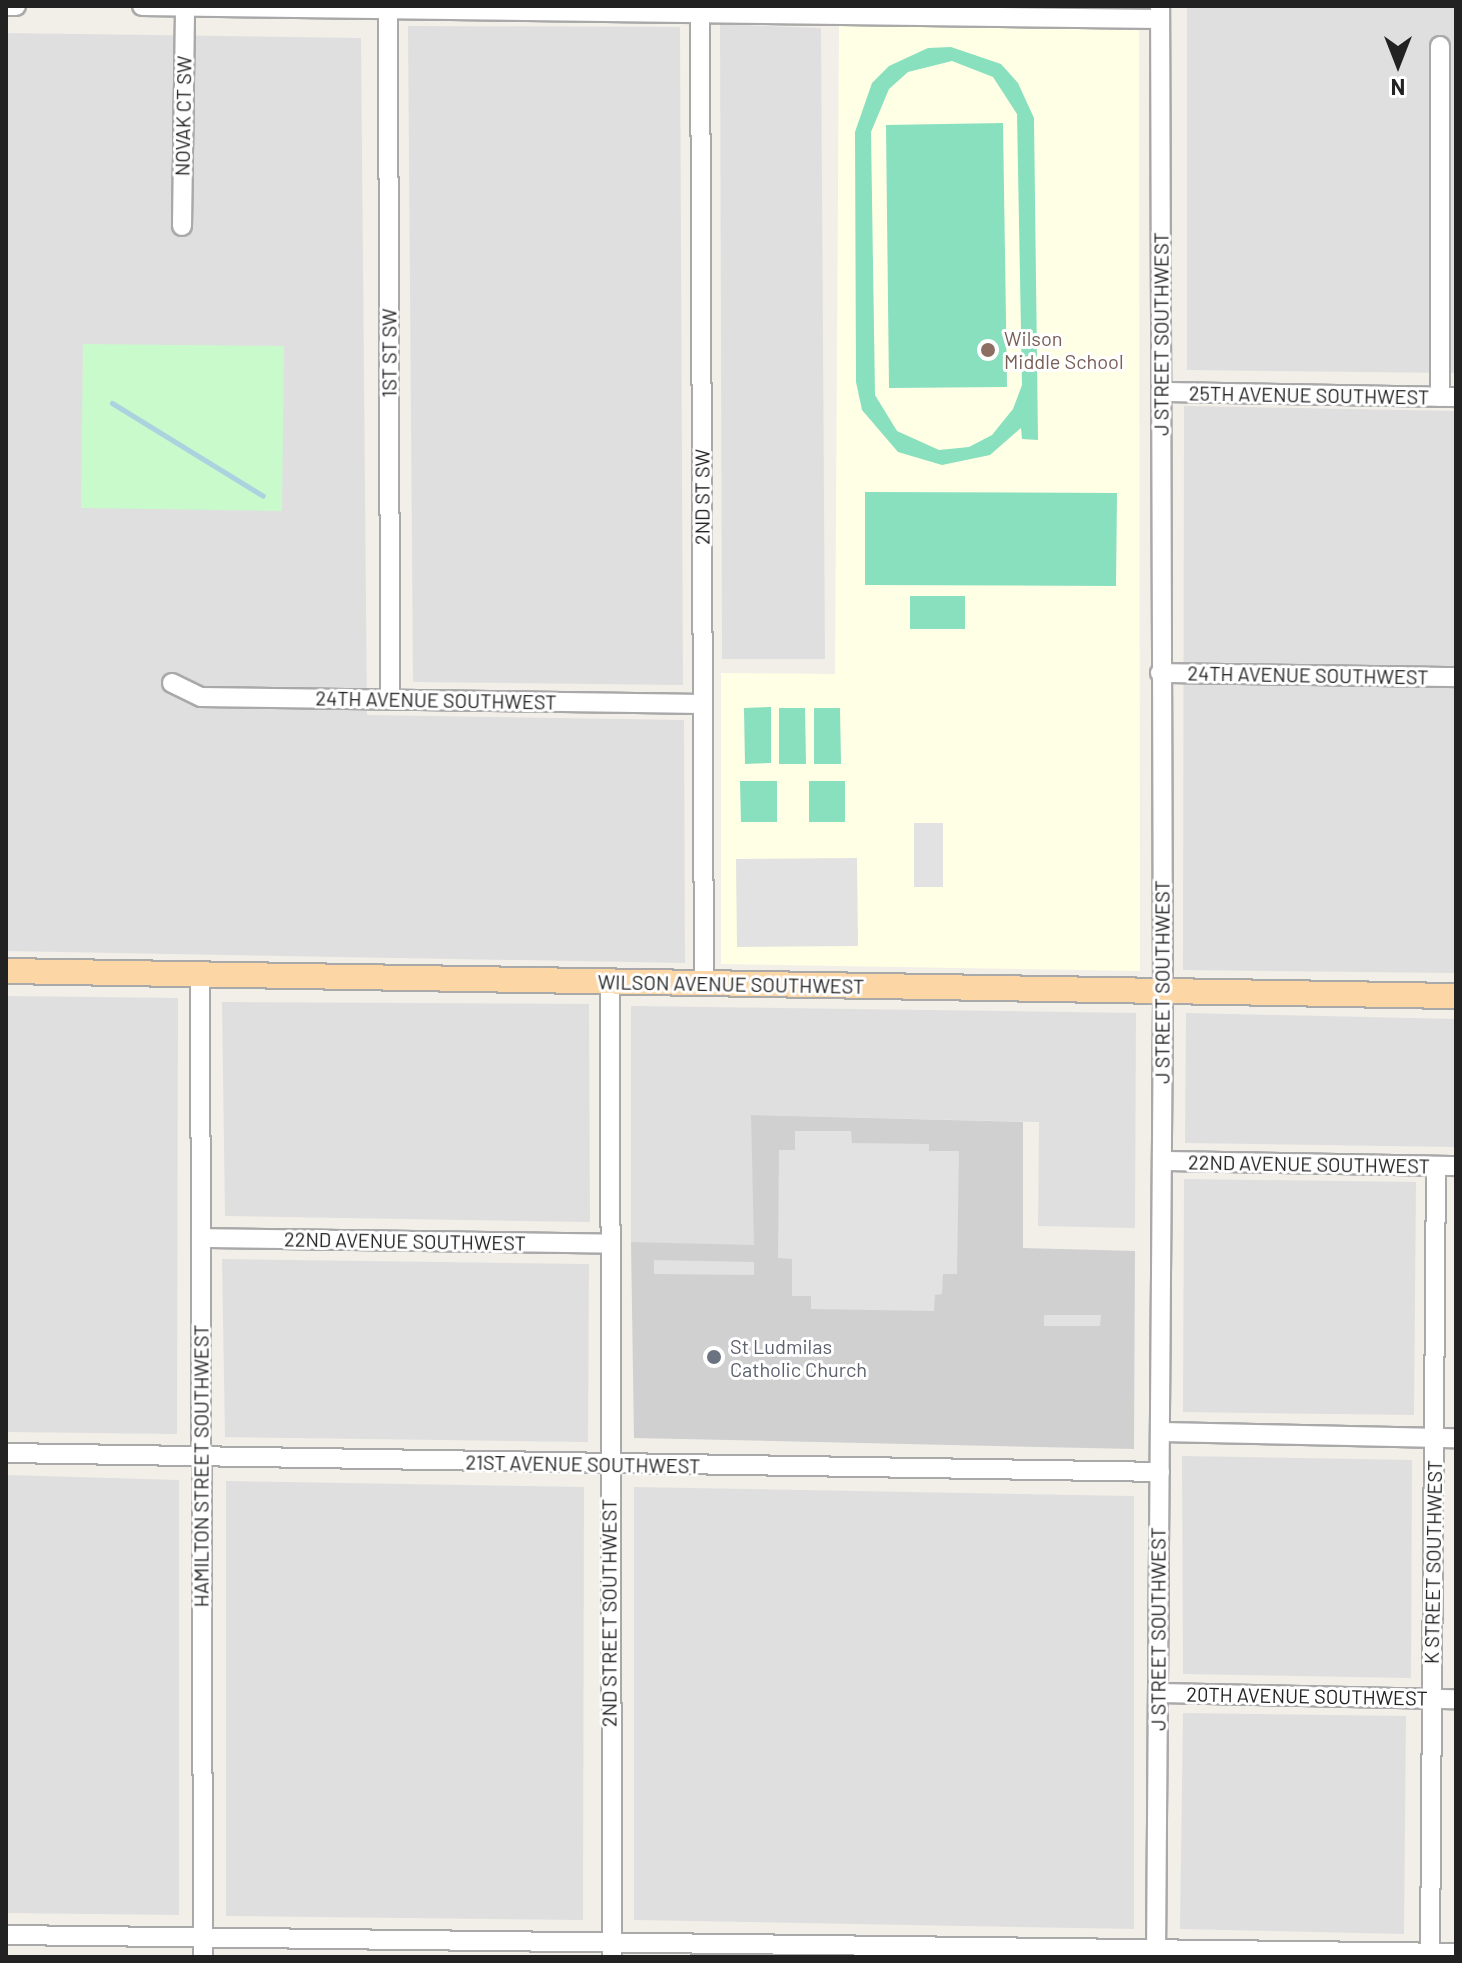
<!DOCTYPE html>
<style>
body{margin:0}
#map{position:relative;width:1462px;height:1963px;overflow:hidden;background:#f2efe9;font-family:Barlow,sans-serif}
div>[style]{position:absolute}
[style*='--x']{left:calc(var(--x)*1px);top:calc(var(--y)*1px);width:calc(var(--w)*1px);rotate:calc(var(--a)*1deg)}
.residential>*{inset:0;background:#e0dfdf}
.education>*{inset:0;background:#ffffe5}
.religious>*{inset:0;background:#d0d0d0}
.park>*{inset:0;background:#c8facc}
.pitch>*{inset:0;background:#88e0be}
.parking>*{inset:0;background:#e2e2e2}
.stream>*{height:5px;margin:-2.5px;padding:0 2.5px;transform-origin:2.5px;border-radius:2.5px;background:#aad3df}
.roads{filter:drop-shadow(2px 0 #a9a9a9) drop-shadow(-2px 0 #a9a9a9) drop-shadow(0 2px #a9a9a9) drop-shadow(0 -2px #a9a9a9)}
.minor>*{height:18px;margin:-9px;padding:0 9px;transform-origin:9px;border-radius:9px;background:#fff}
.major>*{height:24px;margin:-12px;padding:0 12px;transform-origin:12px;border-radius:12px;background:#fcd6a4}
.dots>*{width:22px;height:22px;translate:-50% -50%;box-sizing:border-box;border:4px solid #fff;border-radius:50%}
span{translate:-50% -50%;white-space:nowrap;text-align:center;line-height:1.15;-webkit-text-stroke:6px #fff;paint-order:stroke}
.street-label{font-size:20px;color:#222}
.education-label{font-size:20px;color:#785e54}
.left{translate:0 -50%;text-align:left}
.worship-label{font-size:20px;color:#5b616d}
.frame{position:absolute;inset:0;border:8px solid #222;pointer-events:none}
.north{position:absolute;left:1358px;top:24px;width:80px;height:80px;-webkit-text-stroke:6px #fff;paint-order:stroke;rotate:180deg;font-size:22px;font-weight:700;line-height:32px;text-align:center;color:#222}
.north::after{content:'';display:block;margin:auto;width:28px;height:36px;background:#222;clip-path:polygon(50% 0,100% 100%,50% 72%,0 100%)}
</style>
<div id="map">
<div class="residential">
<i style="clip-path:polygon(1187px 6px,1456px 6px,1456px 373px,1187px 370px)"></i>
<i style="clip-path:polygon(720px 24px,821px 28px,825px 659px,722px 659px)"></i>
<i style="clip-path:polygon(408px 26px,680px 27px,683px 685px,413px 682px)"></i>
<i style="clip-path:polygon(6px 33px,361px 38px,367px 715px,684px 720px,685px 963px,6px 951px)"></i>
<i style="clip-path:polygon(1184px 406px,1456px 411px,1456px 973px,1183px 970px)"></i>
<i style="clip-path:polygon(6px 996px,178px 998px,177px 1434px,6px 1432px)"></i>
<i style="clip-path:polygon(222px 1002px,589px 1004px,590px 1222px,225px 1216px)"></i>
<i style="clip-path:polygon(631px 1006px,1136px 1013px,1135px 1228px,1038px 1226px,1039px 1122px,752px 1115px,755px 1246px,631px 1242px)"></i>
<i style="clip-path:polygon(1186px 1013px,1456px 1019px,1456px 1147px,1185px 1143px)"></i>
<i style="clip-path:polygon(1184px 1179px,1416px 1182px,1414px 1415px,1183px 1412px)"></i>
<i style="clip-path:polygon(222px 1259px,589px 1264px,588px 1442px,225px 1437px)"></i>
<i style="clip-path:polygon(1182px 1456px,1412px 1460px,1411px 1678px,1183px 1674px)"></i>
<i style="clip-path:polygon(6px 1475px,179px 1480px,179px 1915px,6px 1913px)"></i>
<i style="clip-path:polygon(226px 1481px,584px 1487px,583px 1920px,226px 1916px)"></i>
<i style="clip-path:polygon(634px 1487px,1134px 1496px,1134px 1929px,634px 1920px)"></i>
<i style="clip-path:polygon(1183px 1713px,1406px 1716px,1404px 1934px,1180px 1929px)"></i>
</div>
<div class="education">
<i style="clip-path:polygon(839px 25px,1139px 28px,1140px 971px,721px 964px,721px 673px,835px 674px)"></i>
</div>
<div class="religious">
<i style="clip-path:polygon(751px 1115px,1023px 1122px,1023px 1248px,1135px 1251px,1134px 1449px,634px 1438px,631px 1242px,754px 1245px)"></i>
</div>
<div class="park">
<i style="clip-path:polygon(83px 344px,284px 346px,282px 511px,81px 508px)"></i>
</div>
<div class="pitch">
<i style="clip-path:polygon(evenodd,951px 47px,1001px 64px,1018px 83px,1034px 118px,1038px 440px,1022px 439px,1021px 428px,990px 455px,942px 465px,898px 452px,862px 410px,856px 382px,855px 132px,872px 83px,889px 66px,928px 48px,951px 47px,952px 61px,993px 77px,1017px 114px,1022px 385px,1013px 409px,992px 435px,969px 447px,939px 450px,897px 431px,875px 395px,871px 132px,889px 89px,908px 72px,952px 61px)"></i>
<i style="clip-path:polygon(1003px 123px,1007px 387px,889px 388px,886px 125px)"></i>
<i style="clip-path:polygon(865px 492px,1117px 493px,1116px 586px,865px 585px)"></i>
<i style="clip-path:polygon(910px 596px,965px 596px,965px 629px,910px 629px)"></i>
<i style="clip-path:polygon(771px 707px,771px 763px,745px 764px,744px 708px)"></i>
<i style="clip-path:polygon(779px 708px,805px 708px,806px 764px,779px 764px)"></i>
<i style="clip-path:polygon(814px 708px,840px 708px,841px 764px,814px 764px)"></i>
<i style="clip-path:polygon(740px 781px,777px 781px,777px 822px,741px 822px)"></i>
<i style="clip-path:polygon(809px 781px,845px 781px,845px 822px,809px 822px)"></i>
</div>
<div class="parking">
<i style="clip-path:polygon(914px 823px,943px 823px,943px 887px,914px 887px)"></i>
<i style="clip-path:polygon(857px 858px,858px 946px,737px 947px,736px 859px)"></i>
<i style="clip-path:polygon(795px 1131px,851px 1131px,852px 1143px,929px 1144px,929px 1151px,959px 1151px,957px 1274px,943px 1274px,942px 1294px,935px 1295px,934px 1311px,811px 1309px,811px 1296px,792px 1296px,792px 1259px,778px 1258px,779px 1150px,795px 1150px)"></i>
<i style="clip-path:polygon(654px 1260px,754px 1262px,754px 1275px,654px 1274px)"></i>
<i style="clip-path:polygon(1044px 1315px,1101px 1315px,1100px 1326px,1044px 1326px)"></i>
</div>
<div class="stream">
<i style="--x:112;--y:403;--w:177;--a:31.6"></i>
</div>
<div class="roads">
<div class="minor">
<i style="--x:6;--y:6;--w:10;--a:0"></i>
<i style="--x:142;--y:6;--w:1018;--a:0.73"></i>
<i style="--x:388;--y:6;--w:694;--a:89.83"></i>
<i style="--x:700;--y:6;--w:977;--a:89.77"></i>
<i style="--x:1440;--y:46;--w:351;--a:90"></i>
<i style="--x:182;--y:226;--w:219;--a:-89.2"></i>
<i style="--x:1162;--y:392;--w:294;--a:1"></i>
<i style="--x:1160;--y:673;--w:296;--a:0.8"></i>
<i style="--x:172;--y:683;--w:32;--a:26"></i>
<i style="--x:201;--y:697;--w:501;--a:0.8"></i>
<i style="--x:200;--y:975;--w:982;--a:89.82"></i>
<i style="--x:610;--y:982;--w:975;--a:89.88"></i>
<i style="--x:1162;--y:1161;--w:294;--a:1"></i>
<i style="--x:201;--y:1238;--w:409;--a:0.8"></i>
<i style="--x:1160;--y:1432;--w:296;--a:1.2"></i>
<i style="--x:6;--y:1453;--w:1154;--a:0.94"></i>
<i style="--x:1158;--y:1693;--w:298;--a:1.2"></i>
<i style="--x:6;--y:1935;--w:1450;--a:0.71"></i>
<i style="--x:1156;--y:1957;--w:966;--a:-89.58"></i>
<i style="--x:1163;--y:991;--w:985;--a:-90.17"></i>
<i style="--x:1430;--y:1957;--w:791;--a:-89.57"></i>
</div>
<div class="major">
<i style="--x:6;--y:971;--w:1450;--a:0.99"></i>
</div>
</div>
<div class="dots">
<i style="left:988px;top:350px;background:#8d6e63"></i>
<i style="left:714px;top:1357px;background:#6b7280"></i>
</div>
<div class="street-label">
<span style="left:183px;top:116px;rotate:-89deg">NOVAK CT SW</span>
<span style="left:1161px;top:334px;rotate:-90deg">J STREET SOUTHWEST</span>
<span style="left:389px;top:353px;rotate:-90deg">1ST ST SW</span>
<span style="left:1309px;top:395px;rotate:1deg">25TH AVENUE SOUTHWEST</span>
<span style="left:702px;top:497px;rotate:-90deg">2ND ST SW</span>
<span style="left:1308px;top:675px;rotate:1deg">24TH AVENUE SOUTHWEST</span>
<span style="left:436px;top:700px;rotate:1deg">24TH AVENUE SOUTHWEST</span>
<span style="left:1162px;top:982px;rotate:-90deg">J STREET SOUTHWEST</span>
<span style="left:731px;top:984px;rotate:1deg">WILSON AVENUE SOUTHWEST</span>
<span style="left:1309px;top:1164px;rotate:1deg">22ND AVENUE SOUTHWEST</span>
<span style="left:405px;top:1241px;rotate:1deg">22ND AVENUE SOUTHWEST</span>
<span style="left:583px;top:1464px;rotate:1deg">21ST AVENUE SOUTHWEST</span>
<span style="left:201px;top:1466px;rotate:-90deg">HAMILTON STREET SOUTHWEST</span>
<span style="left:1433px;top:1562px;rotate:-89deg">K STREET SOUTHWEST</span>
<span style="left:609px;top:1613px;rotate:-90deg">2ND STREET SOUTHWEST</span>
<span style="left:1158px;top:1629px;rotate:-90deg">J STREET SOUTHWEST</span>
<span style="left:1307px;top:1696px;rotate:1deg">20TH AVENUE SOUTHWEST</span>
</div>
<div class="education-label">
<span class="left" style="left:1004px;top:350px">Wilson<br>Middle School</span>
</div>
<div class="worship-label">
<span class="left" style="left:730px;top:1358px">St Ludmilas<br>Catholic Church</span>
</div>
<div class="frame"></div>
<div class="north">N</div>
</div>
